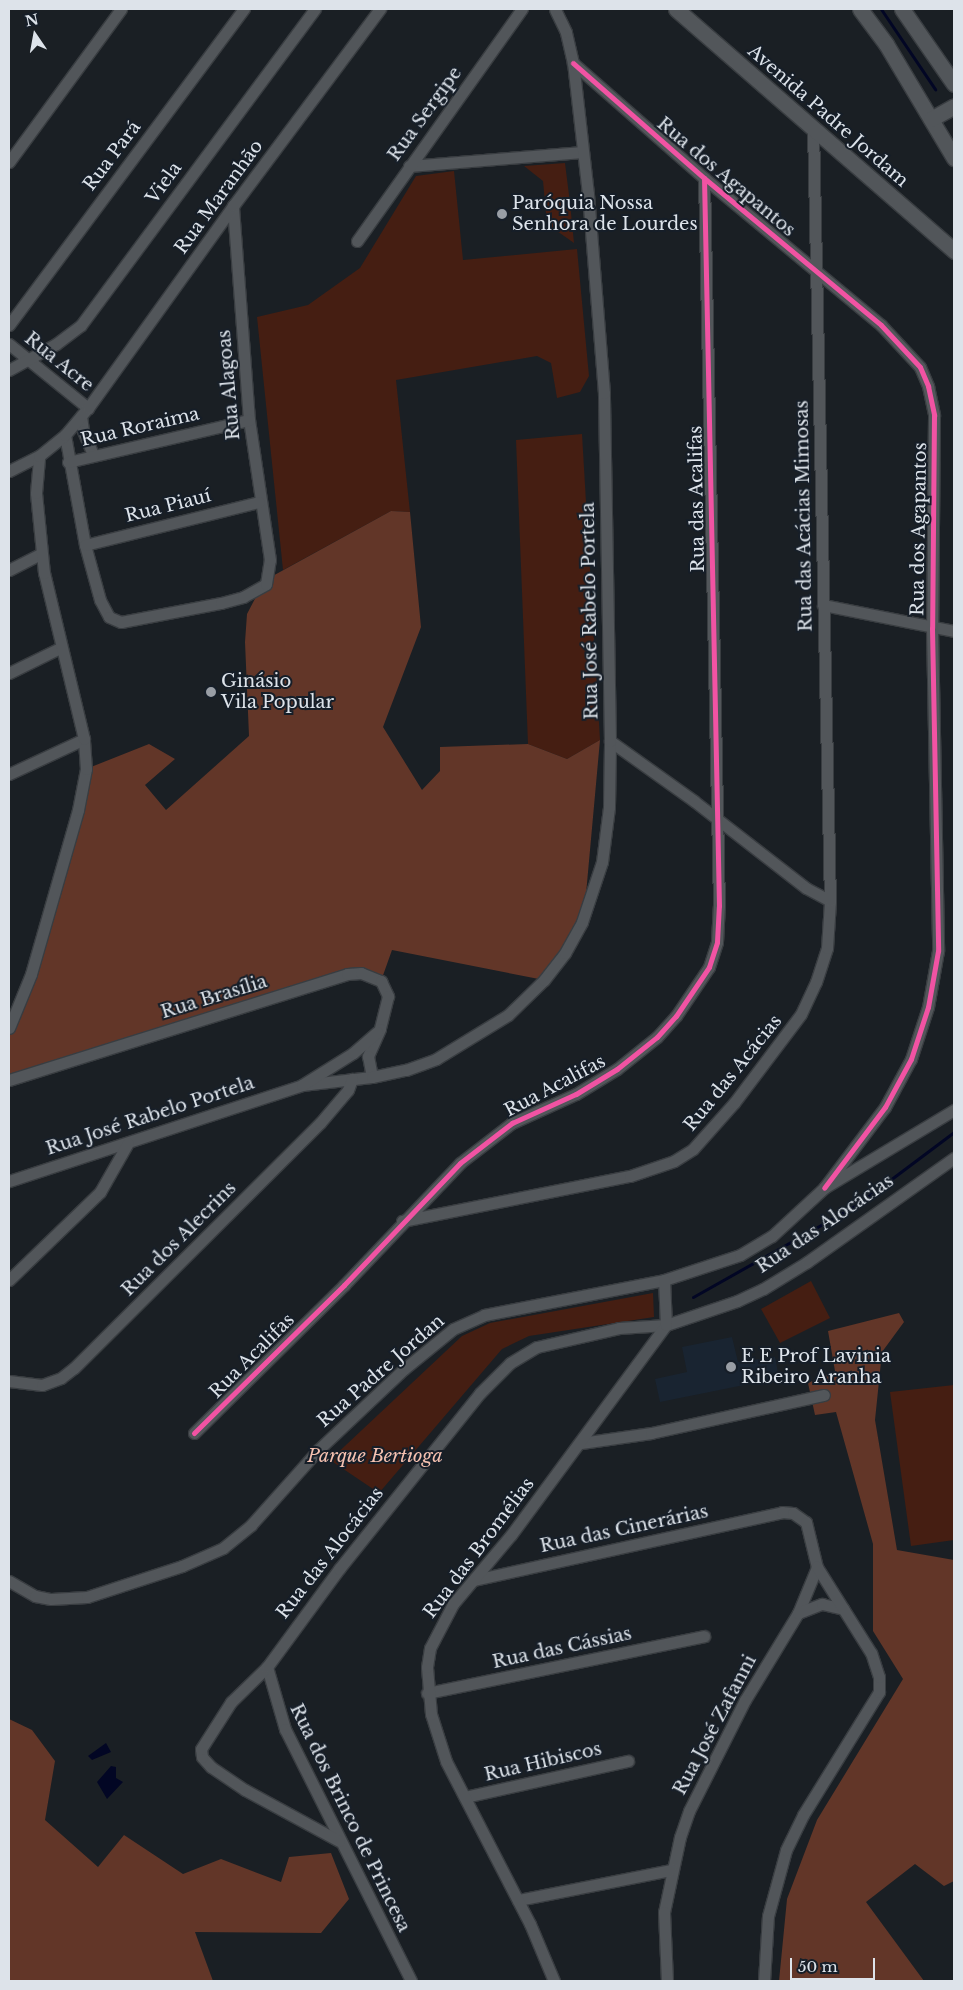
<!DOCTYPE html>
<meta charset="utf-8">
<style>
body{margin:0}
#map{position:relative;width:963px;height:1990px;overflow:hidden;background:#1a1f24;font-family:"Libre Baskerville",serif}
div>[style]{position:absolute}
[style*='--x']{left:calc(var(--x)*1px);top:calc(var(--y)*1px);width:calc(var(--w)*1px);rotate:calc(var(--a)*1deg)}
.built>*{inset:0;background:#192431}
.green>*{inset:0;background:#451e12}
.forest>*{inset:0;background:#623628}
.water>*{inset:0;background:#020624}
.stream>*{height:3px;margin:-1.5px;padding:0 1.5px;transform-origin:1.5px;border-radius:1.5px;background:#020624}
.roads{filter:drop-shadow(1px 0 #393d41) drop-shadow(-1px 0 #393d41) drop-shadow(0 1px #393d41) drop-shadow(0 -1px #393d41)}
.minor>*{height:11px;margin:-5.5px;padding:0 5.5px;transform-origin:5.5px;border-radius:5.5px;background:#52565a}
.tertiary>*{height:15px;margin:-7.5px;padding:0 7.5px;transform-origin:7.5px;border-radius:7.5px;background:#52565a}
.cycleway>*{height:5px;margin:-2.5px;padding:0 2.5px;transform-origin:2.5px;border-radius:2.5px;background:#f153a3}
.dots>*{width:14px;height:14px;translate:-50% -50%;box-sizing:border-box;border:2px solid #161e28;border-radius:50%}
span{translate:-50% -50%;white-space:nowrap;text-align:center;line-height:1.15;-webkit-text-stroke:4px #161e28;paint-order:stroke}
.street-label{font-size:18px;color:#dde3ea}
.poi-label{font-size:18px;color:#dde3ea}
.left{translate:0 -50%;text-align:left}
.park-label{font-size:18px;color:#f5c1b0;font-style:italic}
.frame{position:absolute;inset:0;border:10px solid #dde3ea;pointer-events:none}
.north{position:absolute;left:10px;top:10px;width:50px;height:50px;-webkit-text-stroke:4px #161e28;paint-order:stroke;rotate:348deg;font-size:14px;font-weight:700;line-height:20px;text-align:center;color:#dde3ea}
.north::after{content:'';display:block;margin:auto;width:18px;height:22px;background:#dde3ea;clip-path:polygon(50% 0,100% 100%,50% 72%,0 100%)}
.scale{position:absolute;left:790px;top:1958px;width:85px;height:22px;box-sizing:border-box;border:2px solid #dde3ea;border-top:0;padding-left:6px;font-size:15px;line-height:18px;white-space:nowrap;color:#dde3ea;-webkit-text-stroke:4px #161e28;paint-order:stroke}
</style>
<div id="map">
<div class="built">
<i style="clip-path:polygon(732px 1337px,738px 1362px,775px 1357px,779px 1378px,660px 1402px,655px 1379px,687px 1372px,682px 1347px)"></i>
</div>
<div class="green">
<i style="clip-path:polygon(565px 163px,570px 203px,574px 243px,547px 224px,543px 181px,524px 166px)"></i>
<i style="clip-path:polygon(454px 171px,463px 260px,577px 249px,589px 376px,580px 392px,557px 398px,551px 363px,537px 356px,396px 380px,410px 512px,391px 511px,283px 570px,257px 317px,308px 305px,360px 268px,416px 176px)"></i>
<i style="clip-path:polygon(582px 434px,600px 740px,567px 759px,528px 744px,516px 440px)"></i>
<i style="clip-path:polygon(811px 1281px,830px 1318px,780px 1343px,761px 1309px)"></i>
<i style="clip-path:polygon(653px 1293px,654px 1317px,529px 1336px,502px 1349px,379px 1493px,330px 1460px,462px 1336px,490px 1323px)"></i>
<i style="clip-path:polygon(954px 1385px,954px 1540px,911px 1546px,890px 1392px)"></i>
</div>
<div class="forest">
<i style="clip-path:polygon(391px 511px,410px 512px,421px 627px,383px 727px,422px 790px,440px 771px,440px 747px,528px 744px,567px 759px,600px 740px,584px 916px,544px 980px,392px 950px,381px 981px,347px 974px,9px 1080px,9px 1026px,45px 925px,86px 769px,149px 744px,175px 759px,145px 785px,166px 810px,249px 736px,245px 642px,247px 614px,260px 589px,269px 578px)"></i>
<i style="clip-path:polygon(899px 1313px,904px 1322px,882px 1352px,875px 1420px,897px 1550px,954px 1560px,954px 1881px,944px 1886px,915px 1864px,866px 1902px,924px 1981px,779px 1981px,787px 1899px,817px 1820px,903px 1679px,873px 1631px,873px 1544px,836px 1412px,815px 1415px,808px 1383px,835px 1371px,828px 1331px)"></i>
<i style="clip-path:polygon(9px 1719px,32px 1730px,55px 1761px,45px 1820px,98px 1867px,124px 1835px,183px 1874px,221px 1859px,281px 1882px,289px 1857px,331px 1853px,349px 1899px,321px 1933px,195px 1932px,213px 1981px,9px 1981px)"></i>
</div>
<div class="water">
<i style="clip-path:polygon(106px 1743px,111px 1752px,92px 1760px,88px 1756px)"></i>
<i style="clip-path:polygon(111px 1766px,116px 1767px,116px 1778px,123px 1782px,107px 1799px,97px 1782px)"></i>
</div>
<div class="stream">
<i style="--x:881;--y:9;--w:97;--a:56"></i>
<i style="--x:693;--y:1297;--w:189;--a:-29.4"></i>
<i style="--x:858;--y:1204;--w:120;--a:-36.9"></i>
</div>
<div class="roads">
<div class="minor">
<i style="--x:573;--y:63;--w:174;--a:41.3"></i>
<i style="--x:704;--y:178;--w:230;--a:39.7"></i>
<i style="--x:881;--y:325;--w:57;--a:47.1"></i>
<i style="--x:920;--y:367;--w:21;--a:67"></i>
<i style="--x:928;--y:386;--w:30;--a:78"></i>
<i style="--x:934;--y:415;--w:213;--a:90.5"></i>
<i style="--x:932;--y:628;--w:323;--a:88.9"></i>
<i style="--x:938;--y:951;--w:57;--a:100.1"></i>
<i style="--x:928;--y:1007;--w:55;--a:108.1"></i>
<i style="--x:911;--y:1059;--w:55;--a:118.4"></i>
<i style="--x:885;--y:1107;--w:101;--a:127"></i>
<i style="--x:9;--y:162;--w:190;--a:-53.8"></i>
<i style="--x:409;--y:166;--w:174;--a:-4.6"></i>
<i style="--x:357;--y:241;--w:285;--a:-54.6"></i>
<i style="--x:9;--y:325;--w:394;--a:-53.4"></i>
<i style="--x:9;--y:344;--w:102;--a:39"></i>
<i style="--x:9;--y:370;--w:54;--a:-29"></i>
<i style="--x:56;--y:344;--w:31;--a:-37"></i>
<i style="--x:81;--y:325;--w:393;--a:-53.5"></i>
<i style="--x:81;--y:416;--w:15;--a:82"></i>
<i style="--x:83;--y:431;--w:26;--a:67"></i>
<i style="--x:65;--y:435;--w:112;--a:79.7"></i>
<i style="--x:85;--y:545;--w:57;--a:74.7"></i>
<i style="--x:100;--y:600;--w:19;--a:62"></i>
<i style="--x:109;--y:617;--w:13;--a:23"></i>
<i style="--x:121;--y:622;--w:102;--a:-10.8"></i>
<i style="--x:221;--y:603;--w:23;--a:-15"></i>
<i style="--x:243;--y:597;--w:26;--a:-29"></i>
<i style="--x:266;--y:584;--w:24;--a:-81"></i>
<i style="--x:270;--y:560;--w:142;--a:-98.5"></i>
<i style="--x:249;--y:420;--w:215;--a:-94.3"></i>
<i style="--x:68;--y:462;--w:186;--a:-13.1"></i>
<i style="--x:9;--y:471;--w:34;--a:-27"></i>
<i style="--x:85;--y:545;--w:179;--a:-13.9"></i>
<i style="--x:9;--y:570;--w:36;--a:-27"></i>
<i style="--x:823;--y:605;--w:134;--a:11.2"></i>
<i style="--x:9;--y:673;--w:57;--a:-26.1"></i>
<i style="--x:610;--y:741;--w:103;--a:35.5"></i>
<i style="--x:694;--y:801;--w:142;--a:37.8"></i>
<i style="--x:806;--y:888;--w:27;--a:28"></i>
<i style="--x:9;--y:774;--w:83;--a:-25"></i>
<i style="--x:9;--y:1028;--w:58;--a:-67.8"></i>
<i style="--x:31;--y:974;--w:171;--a:-74"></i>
<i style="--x:78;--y:810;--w:42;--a:-79"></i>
<i style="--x:86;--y:769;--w:30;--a:-94"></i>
<i style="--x:84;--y:739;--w:171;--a:-103.5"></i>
<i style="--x:44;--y:573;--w:80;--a:-95.7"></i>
<i style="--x:36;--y:493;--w:37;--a:-85"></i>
<i style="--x:39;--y:456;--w:33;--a:-39"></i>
<i style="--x:65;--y:435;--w:35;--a:-50"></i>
<i style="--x:88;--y:408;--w:249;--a:-54.3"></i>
<i style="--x:233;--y:206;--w:246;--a:-53.3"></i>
<i style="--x:9;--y:1080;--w:354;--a:-17.4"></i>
<i style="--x:347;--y:974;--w:14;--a:-4"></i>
<i style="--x:361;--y:973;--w:22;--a:22"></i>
<i style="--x:381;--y:981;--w:17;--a:65"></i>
<i style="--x:388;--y:996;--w:34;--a:104"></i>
<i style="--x:380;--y:1029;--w:30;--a:114"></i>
<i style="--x:368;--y:1056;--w:21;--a:79"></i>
<i style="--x:302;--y:1085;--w:70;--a:-6.5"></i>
<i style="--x:372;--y:1077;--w:35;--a:-12"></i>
<i style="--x:406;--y:1070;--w:32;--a:-20"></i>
<i style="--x:436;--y:1059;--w:84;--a:-31.4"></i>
<i style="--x:508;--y:1015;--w:50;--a:-44.2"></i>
<i style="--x:544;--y:980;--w:34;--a:-52"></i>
<i style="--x:565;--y:953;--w:35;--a:-61"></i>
<i style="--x:582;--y:922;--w:63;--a:-71.6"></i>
<i style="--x:602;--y:862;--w:55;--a:-82.7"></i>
<i style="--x:609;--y:807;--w:66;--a:-89.1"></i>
<i style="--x:610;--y:741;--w:348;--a:-91"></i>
<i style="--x:604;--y:393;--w:200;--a:-94.6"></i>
<i style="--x:588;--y:194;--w:132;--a:-96.5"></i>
<i style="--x:573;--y:63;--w:32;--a:-103"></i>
<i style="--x:566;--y:32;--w:25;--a:-116"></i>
<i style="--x:9;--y:1181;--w:308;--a:-18.1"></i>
<i style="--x:302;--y:1085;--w:60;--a:-32.1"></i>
<i style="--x:353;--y:1053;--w:32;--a:-41"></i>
<i style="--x:402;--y:1221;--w:232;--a:-11.2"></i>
<i style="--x:630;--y:1176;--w:46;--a:-18.8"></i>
<i style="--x:674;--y:1161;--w:22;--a:-32"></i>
<i style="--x:693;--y:1149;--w:62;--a:-48.3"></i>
<i style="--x:734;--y:1103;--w:111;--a:-53"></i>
<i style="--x:801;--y:1014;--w:35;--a:-65"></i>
<i style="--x:816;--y:982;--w:36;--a:-72"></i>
<i style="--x:827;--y:948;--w:47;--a:-86.3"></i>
<i style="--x:830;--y:901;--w:771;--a:-91.26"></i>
<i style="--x:9;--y:1280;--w:127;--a:-44"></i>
<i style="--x:100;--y:1192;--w:56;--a:-60.3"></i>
<i style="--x:9;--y:1381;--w:33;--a:7"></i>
<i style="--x:42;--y:1385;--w:20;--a:-20"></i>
<i style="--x:61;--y:1378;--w:16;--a:-38"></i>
<i style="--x:74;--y:1368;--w:347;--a:-44.9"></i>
<i style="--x:320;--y:1123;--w:43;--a:-49.7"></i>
<i style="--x:348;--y:1090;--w:12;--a:-70"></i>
<i style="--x:194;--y:1433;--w:211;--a:-44.6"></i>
<i style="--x:344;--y:1285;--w:168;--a:-46.4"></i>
<i style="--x:460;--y:1163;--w:66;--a:-37.6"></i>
<i style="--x:512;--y:1123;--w:70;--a:-24.4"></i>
<i style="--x:576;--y:1094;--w:48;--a:-31.4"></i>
<i style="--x:617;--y:1069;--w:51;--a:-38.7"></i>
<i style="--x:657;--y:1037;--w:28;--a:-48"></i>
<i style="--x:676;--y:1016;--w:59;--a:-56"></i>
<i style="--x:709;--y:967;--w:26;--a:-72"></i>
<i style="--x:717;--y:942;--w:36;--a:-87"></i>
<i style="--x:719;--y:906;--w:728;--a:-91.18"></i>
<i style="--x:581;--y:1443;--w:71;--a:-8.1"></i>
<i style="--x:651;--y:1433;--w:177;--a:-12.4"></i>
<i style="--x:474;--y:1580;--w:315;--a:-12.4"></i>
<i style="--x:782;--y:1512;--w:11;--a:5"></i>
<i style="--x:793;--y:1513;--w:16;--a:35"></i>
<i style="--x:806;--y:1522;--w:46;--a:76.3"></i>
<i style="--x:817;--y:1567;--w:50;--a:112.4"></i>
<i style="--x:798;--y:1613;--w:102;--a:121.3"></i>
<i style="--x:745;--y:1700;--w:124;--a:116.8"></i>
<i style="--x:689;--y:1811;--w:28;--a:109"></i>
<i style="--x:680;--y:1837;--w:77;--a:102"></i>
<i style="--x:664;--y:1912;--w:69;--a:87.5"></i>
<i style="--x:9;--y:1581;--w:30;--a:30"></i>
<i style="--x:35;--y:1596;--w:16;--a:11"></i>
<i style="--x:51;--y:1599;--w:36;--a:-3"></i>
<i style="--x:87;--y:1597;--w:100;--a:-18.1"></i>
<i style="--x:182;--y:1566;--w:45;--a:-23.7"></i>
<i style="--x:223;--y:1548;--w:36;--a:-39"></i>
<i style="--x:251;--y:1525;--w:101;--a:-48.2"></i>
<i style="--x:318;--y:1450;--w:118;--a:-43.3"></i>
<i style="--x:404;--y:1369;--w:63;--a:-39.2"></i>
<i style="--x:453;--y:1329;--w:34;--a:-24"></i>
<i style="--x:484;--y:1315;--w:183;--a:-11"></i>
<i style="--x:664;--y:1280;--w:80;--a:-18.2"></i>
<i style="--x:740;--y:1255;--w:37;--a:-31"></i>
<i style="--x:772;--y:1236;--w:71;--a:-42.7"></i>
<i style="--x:824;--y:1188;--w:152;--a:-31"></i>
<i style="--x:798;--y:1613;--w:26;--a:-21"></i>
<i style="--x:822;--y:1604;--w:22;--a:13"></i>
<i style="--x:267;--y:1667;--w:65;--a:73.8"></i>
<i style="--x:285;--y:1729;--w:282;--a:63.4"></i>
<i style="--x:427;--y:1693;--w:283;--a:-11.6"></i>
<i style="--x:465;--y:1797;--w:167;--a:-12.5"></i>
<i style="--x:339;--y:1841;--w:107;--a:-151.5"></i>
<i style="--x:245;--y:1790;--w:41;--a:-145.9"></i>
<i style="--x:211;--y:1767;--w:13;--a:-132"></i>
<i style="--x:202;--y:1757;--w:8;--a:-97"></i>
<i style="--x:201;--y:1749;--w:56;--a:-57.4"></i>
<i style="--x:231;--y:1702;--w:50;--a:-44.2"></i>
<i style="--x:267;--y:1667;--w:122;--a:-53.7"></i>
<i style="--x:339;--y:1569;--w:226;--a:-51.3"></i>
<i style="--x:480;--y:1393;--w:42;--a:-45"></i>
<i style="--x:510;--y:1363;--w:31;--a:-31"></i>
<i style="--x:537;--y:1347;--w:84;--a:-13"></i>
<i style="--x:619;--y:1328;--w:47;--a:-3.7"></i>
<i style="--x:666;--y:1325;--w:75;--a:-18.7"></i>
<i style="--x:737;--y:1301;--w:29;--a:-25"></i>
<i style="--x:763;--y:1289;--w:52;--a:-31.5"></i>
<i style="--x:807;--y:1262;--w:180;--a:-35.3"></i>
<i style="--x:518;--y:1900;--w:156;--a:-11.1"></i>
<i style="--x:554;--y:1981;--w:62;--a:-112.8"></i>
<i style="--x:530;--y:1924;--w:183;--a:-117.3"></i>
<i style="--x:446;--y:1761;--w:49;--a:-107.7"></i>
<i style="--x:431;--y:1714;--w:47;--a:-94.9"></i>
<i style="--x:427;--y:1667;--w:19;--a:-81"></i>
<i style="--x:430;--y:1648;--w:50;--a:-62.4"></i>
<i style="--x:453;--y:1604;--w:90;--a:-50"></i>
<i style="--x:511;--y:1535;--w:261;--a:-53.6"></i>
<i style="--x:666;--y:1325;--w:45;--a:-92.5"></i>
<i style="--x:764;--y:1981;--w:65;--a:-86.5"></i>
<i style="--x:768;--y:1916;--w:68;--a:-74.7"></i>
<i style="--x:786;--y:1850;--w:39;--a:-64"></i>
<i style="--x:803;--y:1815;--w:145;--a:-58.3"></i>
<i style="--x:879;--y:1692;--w:15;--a:-90"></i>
<i style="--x:879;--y:1677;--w:25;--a:-108"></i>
<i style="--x:871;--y:1653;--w:102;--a:-122.1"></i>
</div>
<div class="tertiary">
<i style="--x:676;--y:9;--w:369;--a:41"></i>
<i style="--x:860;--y:9;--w:44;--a:53.4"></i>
<i style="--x:886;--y:44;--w:133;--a:59.2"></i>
<i style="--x:902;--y:9;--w:91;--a:55.3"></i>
<i style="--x:931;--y:119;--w:26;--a:-29"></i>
</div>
</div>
<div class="cycleway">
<i style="--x:573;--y:63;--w:174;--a:41.3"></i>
<i style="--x:704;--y:178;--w:230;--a:39.7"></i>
<i style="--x:881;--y:325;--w:57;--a:47.1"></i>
<i style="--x:920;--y:367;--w:21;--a:67"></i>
<i style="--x:928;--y:386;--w:30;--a:78"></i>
<i style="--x:934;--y:415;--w:213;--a:90.5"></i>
<i style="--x:932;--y:628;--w:323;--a:88.9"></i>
<i style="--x:938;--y:951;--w:57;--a:100.1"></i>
<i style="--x:928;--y:1007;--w:55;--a:108.1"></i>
<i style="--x:911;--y:1059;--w:55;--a:118.4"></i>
<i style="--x:885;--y:1107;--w:101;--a:127"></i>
<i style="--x:194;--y:1433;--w:211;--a:-44.6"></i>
<i style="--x:344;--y:1285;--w:168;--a:-46.4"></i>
<i style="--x:460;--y:1163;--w:66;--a:-37.6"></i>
<i style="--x:512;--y:1123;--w:70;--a:-24.4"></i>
<i style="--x:576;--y:1094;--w:48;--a:-31.4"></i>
<i style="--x:617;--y:1069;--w:51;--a:-38.7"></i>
<i style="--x:657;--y:1037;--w:28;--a:-48"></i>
<i style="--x:676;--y:1016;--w:59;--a:-56"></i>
<i style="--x:709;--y:967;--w:26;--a:-72"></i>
<i style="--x:717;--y:942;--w:36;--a:-87"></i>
<i style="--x:719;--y:906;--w:728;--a:-91.18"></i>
</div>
<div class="dots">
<i style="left:502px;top:214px;background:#999ea5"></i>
<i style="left:211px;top:692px;background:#999ea5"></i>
<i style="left:731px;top:1367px;background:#999ea5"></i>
</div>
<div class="street-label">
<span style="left:425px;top:114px;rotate:-54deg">Rua Sergipe</span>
<span style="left:828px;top:116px;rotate:41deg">Avenida Padre Jordam</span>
<span style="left:112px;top:156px;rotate:-53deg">Rua Pará</span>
<span style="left:726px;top:177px;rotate:40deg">Rua dos Agapantos</span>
<span style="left:164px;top:183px;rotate:-54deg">Viela</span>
<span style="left:219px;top:197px;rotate:-54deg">Rua Maranhão</span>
<span style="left:59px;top:362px;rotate:39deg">Rua Acre</span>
<span style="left:229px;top:385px;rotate:-95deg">Rua Alagoas</span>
<span style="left:140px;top:427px;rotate:-13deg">Rua Roraima</span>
<span style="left:697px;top:499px;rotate:-91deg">Rua das Acalifas</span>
<span style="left:168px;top:506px;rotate:-14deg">Rua Piauí</span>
<span style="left:804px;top:516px;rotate:-91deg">Rua das Acácias Mimosas</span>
<span style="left:919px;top:529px;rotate:-89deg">Rua dos Agapantos</span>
<span style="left:590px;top:611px;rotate:-91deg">Rua José Rabelo Portela</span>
<span style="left:214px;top:997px;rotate:-17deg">Rua Brasília</span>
<span style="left:733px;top:1073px;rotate:-51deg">Rua das Acácias</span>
<span style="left:555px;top:1086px;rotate:-28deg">Rua Acalifas</span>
<span style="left:150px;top:1116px;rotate:-18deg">Rua José Rabelo Portela</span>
<span style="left:825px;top:1224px;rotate:-34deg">Rua das Alocácias</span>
<span style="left:179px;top:1239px;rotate:-45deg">Rua dos Alecrins</span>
<span style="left:252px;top:1356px;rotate:-45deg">Rua Acalifas</span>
<span style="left:381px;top:1371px;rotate:-41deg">Rua Padre Jordan</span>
<span style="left:624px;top:1529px;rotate:-12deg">Rua das Cinerárias</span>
<span style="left:479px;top:1548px;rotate:-53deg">Rua das Bromélias</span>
<span style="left:330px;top:1553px;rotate:-52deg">Rua das Alocácias</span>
<span style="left:562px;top:1648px;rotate:-12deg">Rua das Cássias</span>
<span style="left:715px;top:1725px;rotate:-62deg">Rua José Zafanni</span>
<span style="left:543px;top:1762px;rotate:-13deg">Rua Hibiscos</span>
<span style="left:350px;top:1818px;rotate:64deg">Rua dos Brinco de Princesa</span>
</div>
<div class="poi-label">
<span class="left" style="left:512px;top:214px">Paróquia Nossa<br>Senhora de Lourdes</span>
<span class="left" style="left:221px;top:692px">Ginásio<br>Vila Popular</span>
<span class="left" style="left:741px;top:1367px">E E Prof Lavinia<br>Ribeiro Aranha</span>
</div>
<div class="park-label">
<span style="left:375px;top:1456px">Parque Bertioga</span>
</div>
<div class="frame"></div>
<div class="north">N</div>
<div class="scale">50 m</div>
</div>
